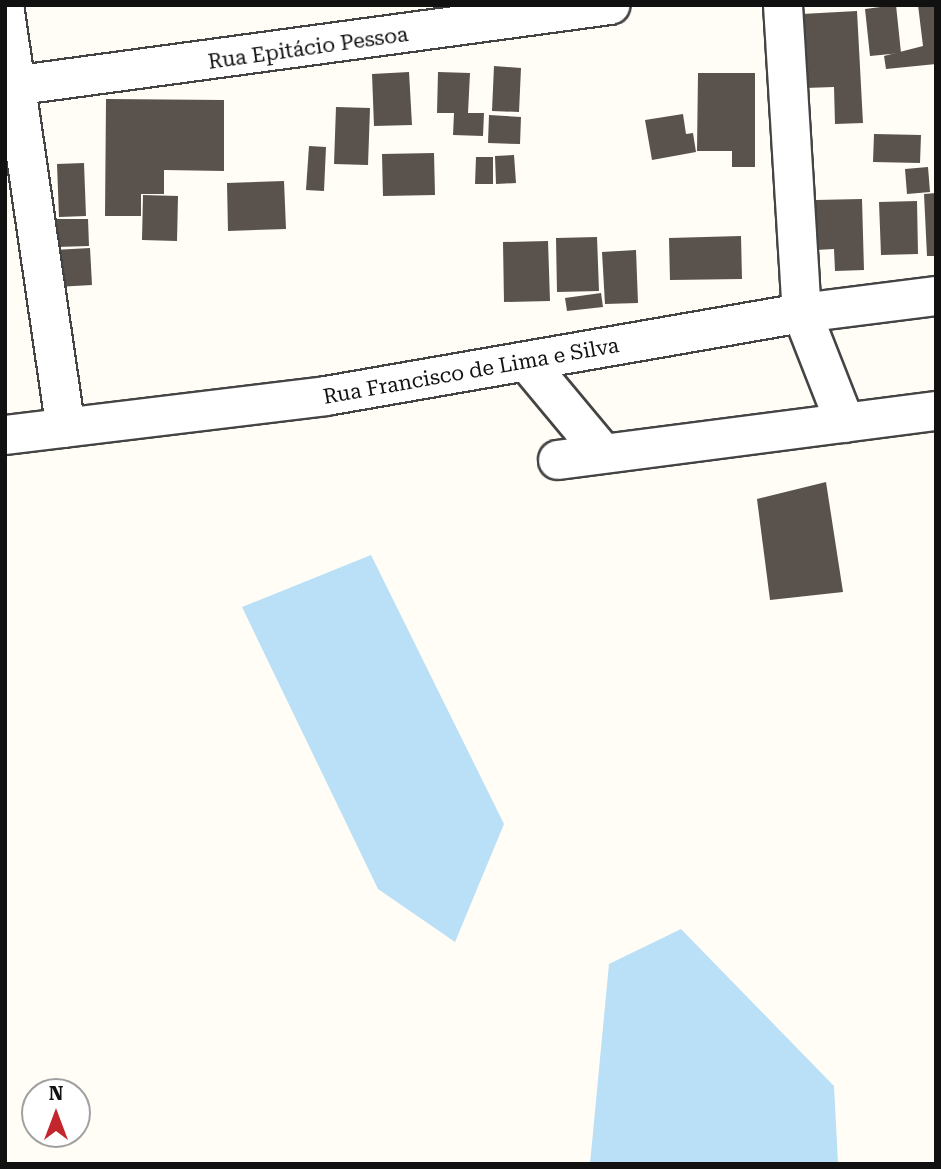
<!DOCTYPE html>
<meta charset="utf-8">
<style>
body{margin:0}
#map{position:relative;width:941px;height:1169px;overflow:hidden;background:#fffdf5;font-family:"Roboto Serif",serif}
div>[style]{position:absolute}
[style*='--x']{left:calc(var(--x)*1px);top:calc(var(--y)*1px);width:calc(var(--w)*1px);rotate:calc(var(--a)*1deg)}
.water>*{inset:0;background:#b9e0f7}
.building>*{inset:0;background:#5a524d}
.roads{filter:drop-shadow(2px 0 #444) drop-shadow(-2px 0 #444) drop-shadow(0 2px #444) drop-shadow(0 -2px #444)}
.minor>*{height:38px;margin:-19px;padding:0 19px;transform-origin:19px;border-radius:19px;background:#fff}
span{translate:-50% -50%;white-space:nowrap;text-align:center;line-height:1.15;-webkit-text-stroke:7px #fff;paint-order:stroke}
.street-label{font-size:21px;color:#111}
.frame{position:absolute;inset:0;border:7px solid #111;pointer-events:none}
.north{position:absolute;left:21px;top:1078px;width:70px;height:70px;box-sizing:border-box;background:#fff;border:2px solid #a0a0a0;border-radius:50%;rotate:0deg;font-size:19px;font-weight:700;line-height:28px;text-align:center;color:#111}
.north::after{content:'';display:block;margin:auto;width:24px;height:32px;background:#c4262e;clip-path:polygon(50% 0,100% 100%,50% 72%,0 100%)}
</style>
<div id="map">
<div class="water">
<i style="clip-path:polygon(371px 555px,504px 824px,455px 942px,378px 889px,242px 607px)"></i>
<i style="clip-path:polygon(681px 929px,834px 1086px,838px 1164px,590px 1164px,609px 964px)"></i>
</div>
<div class="building">
<i style="clip-path:polygon(896px 5px,901px 53px,870px 56px,865px 9px)"></i>
<i style="clip-path:polygon(918px 5px,936px 5px,936px 64px,886px 69px,884px 56px,923px 46px)"></i>
<i style="clip-path:polygon(857px 11px,863px 123px,835px 124px,834px 87px,805px 88px,802px 14px)"></i>
<i style="clip-path:polygon(494px 66px,521px 68px,519px 112px,492px 111px)"></i>
<i style="clip-path:polygon(409px 72px,412px 125px,374px 126px,372px 74px)"></i>
<i style="clip-path:polygon(438px 72px,470px 73px,468px 113px,484px 113px,483px 136px,453px 135px,454px 113px,437px 113px)"></i>
<i style="clip-path:polygon(698px 73px,755px 73px,755px 167px,732px 167px,732px 151px,697px 151px)"></i>
<i style="clip-path:polygon(106px 99px,224px 100px,224px 171px,164px 170px,164px 194px,141px 194px,141px 216px,105px 216px)"></i>
<i style="clip-path:polygon(336px 107px,370px 108px,368px 165px,334px 164px)"></i>
<i style="clip-path:polygon(683px 114px,686px 134px,693px 133px,696px 152px,652px 160px,645px 120px)"></i>
<i style="clip-path:polygon(489px 115px,521px 117px,520px 144px,488px 143px)"></i>
<i style="clip-path:polygon(874px 134px,921px 135px,920px 163px,873px 162px)"></i>
<i style="clip-path:polygon(309px 146px,326px 147px,324px 191px,306px 190px)"></i>
<i style="clip-path:polygon(434px 153px,435px 195px,383px 196px,382px 154px)"></i>
<i style="clip-path:polygon(514px 155px,516px 183px,496px 184px,495px 156px)"></i>
<i style="clip-path:polygon(476px 157px,493px 157px,493px 184px,475px 184px)"></i>
<i style="clip-path:polygon(84px 163px,86px 216px,59px 217px,57px 164px)"></i>
<i style="clip-path:polygon(928px 167px,930px 192px,907px 194px,905px 169px)"></i>
<i style="clip-path:polygon(284px 181px,286px 229px,228px 231px,227px 183px)"></i>
<i style="clip-path:polygon(936px 193px,936px 256px,927px 256px,924px 194px)"></i>
<i style="clip-path:polygon(143px 195px,178px 196px,177px 241px,142px 240px)"></i>
<i style="clip-path:polygon(862px 199px,864px 270px,835px 271px,834px 249px,816px 250px,815px 200px)"></i>
<i style="clip-path:polygon(917px 201px,918px 254px,881px 255px,879px 202px)"></i>
<i style="clip-path:polygon(55px 219px,88px 219px,89px 246px,56px 247px)"></i>
<i style="clip-path:polygon(741px 236px,742px 279px,670px 280px,669px 238px)"></i>
<i style="clip-path:polygon(597px 237px,599px 291px,557px 292px,556px 238px)"></i>
<i style="clip-path:polygon(548px 241px,550px 301px,504px 302px,503px 242px)"></i>
<i style="clip-path:polygon(90px 248px,92px 285px,56px 287px,54px 250px)"></i>
<i style="clip-path:polygon(636px 250px,638px 303px,605px 304px,602px 252px)"></i>
<i style="clip-path:polygon(601px 293px,603px 307px,567px 311px,565px 298px)"></i>
<i style="clip-path:polygon(826px 482px,843px 592px,770px 600px,757px 499px)"></i>
</div>
<div class="roads">
<div class="minor">
<i style="--x:783;--y:5;--w:309;--a:86.5"></i>
<i style="--x:802;--y:313;--w:118;--a:68.6"></i>
<i style="--x:5;--y:12;--w:420;--a:81.7"></i>
<i style="--x:5;--y:87;--w:611;--a:-7.72"></i>
<i style="--x:527;--y:362;--w:117;--a:50.2"></i>
<i style="--x:5;--y:435;--w:323;--a:-6.9"></i>
<i style="--x:326;--y:396;--w:483;--a:-9.9"></i>
<i style="--x:802;--y:313;--w:135;--a:-7.2"></i>
<i style="--x:558;--y:460;--w:381;--a:-7.4"></i>
</div>
</div>
<div class="street-label">
<span style="left:308px;top:48px;rotate:-8deg">Rua Epitácio Pessoa</span>
<span style="left:471px;top:371px;rotate:-10deg">Rua Francisco de Lima e Silva</span>
</div>
<div class="frame"></div>
<div class="north">N</div>
</div>
